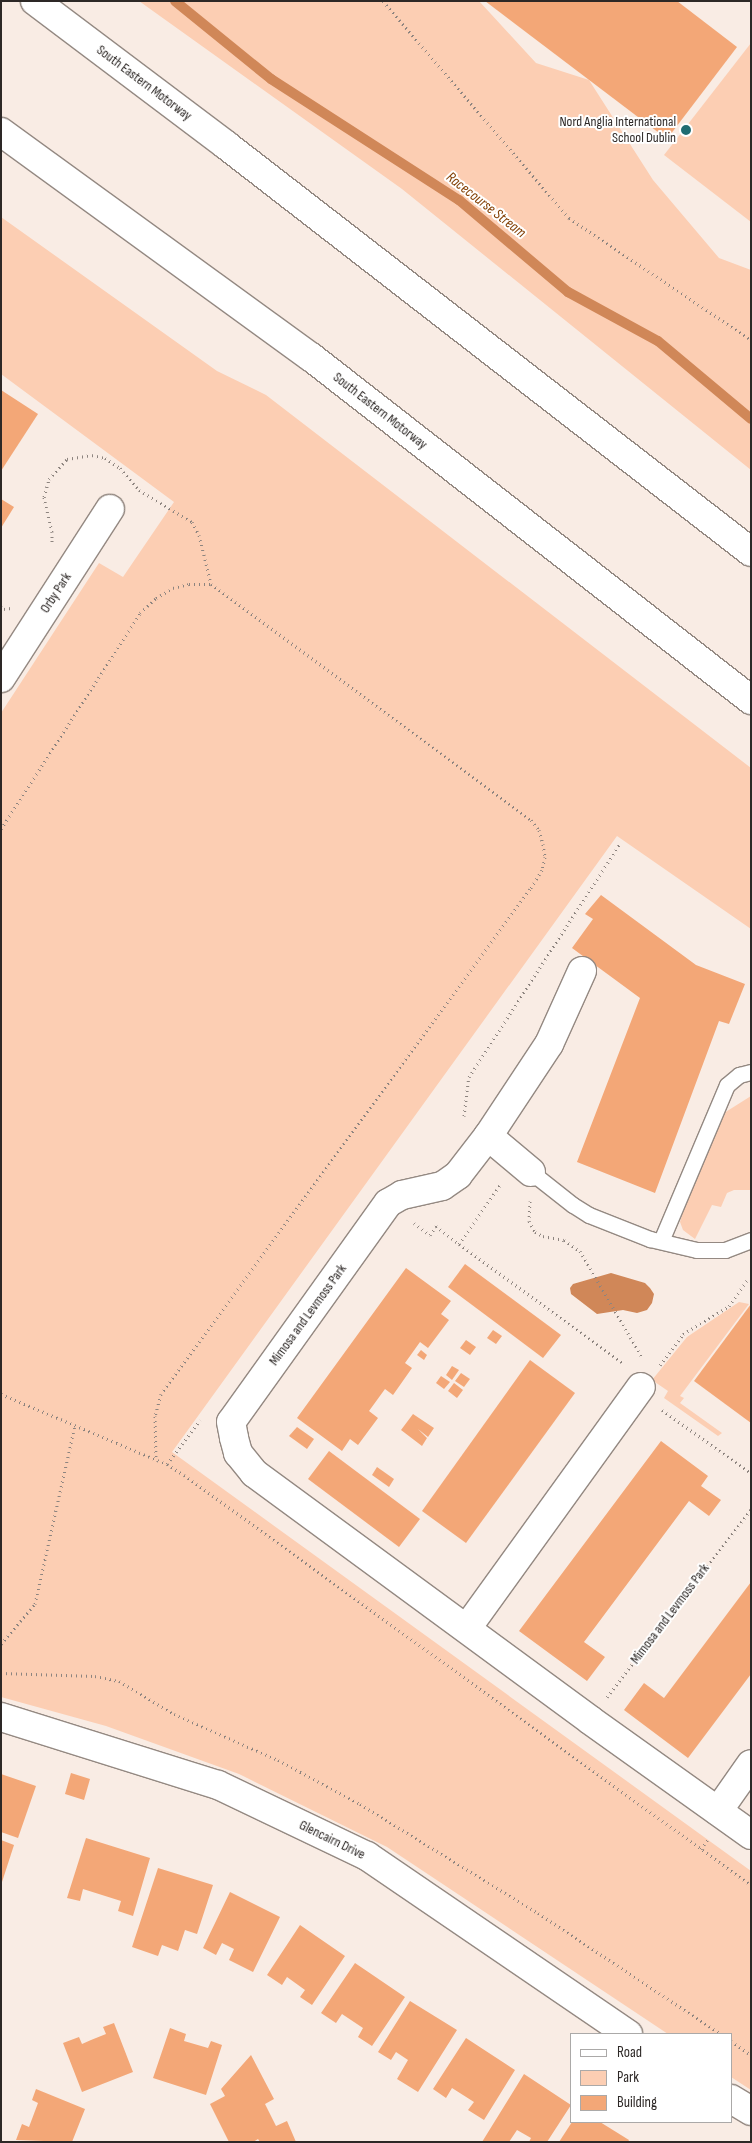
<!DOCTYPE html>
<style>
body{margin:0}
#map{position:relative;width:752px;height:2143px;overflow:hidden;background:#f9ece4;font-family:"Sofia Sans Condensed",sans-serif}
div>[style]{position:absolute}
[style*='--x']{left:calc(var(--x)*1px);top:calc(var(--y)*1px);width:calc(var(--w)*1px);rotate:calc(var(--a)*1deg)}
.green>*{inset:0;background:#fcceb3}
.water>*{inset:0;background:#d08758}
.stream>*{height:10px;margin:-5px;padding:0 5px;transform-origin:5px;border-radius:5px;background:#d08758}
.building>*{inset:0;background:#f3a777}
.path>*{height:3px;margin-top:-1.5px;transform-origin:0;background:repeating-linear-gradient(90deg,#8d847f 0 1px,transparent 0 5px)}
.roads{filter:drop-shadow(1px 0 #948982) drop-shadow(-1px 0 #948982) drop-shadow(0 1px #948982) drop-shadow(0 -1px #948982)}
.service>*{height:15px;margin:-7.5px;padding:0 7.5px;transform-origin:7.5px;border-radius:7.5px;background:#fff}
.minor>*{height:28px;margin:-14px;padding:0 14px;transform-origin:14px;border-radius:14px;background:#fff}
.motorway>*{height:28px;margin:-14px;padding:0 14px;transform-origin:14px;border-radius:14px;background:#fff}
.dots>*{width:14px;height:14px;translate:-50% -50%;box-sizing:border-box;border:2px solid #fff;border-radius:50%}
span{translate:-50% -50%;white-space:nowrap;text-align:center;line-height:1.15;-webkit-text-stroke:4px #fff;paint-order:stroke}
.street-label{font-size:14px;color:#2d2826}
.poi-label{font-size:14px;color:#2d2826}
.right{translate:-100% -50%;text-align:right}
.water-label{font-size:15px;color:#834005;font-style:italic}
.frame{position:absolute;inset:0;border:2px solid #2d2826;pointer-events:none}
.legend{position:absolute;left:570px;top:2033px;width:162px;height:90px;box-sizing:border-box;background:#fff;border:1px solid #aba9a8;margin:0;padding:6px 9px;list-style:none;font-size:15px;color:#2d2826}
.legend li{display:flex;align-items:center;gap:10px;height:25px}
.legend b{width:25px;border:1px solid #aba9a8}
</style>
<div id="map">
<div class="green">
<i style="clip-path:polygon(139px 1px,479px 1px,536px 63px,589px 80px,653px 180px,719px 258px,751px 270px,751px 470px,402px 189px)"></i>
<i style="clip-path:polygon(751px 43px,751px 222px,664px 155px)"></i>
<i style="clip-path:polygon(1px 217px,217px 371px,266px 395px,751px 768px,751px 929px,617px 836px,172px 1452px,751px 1871px,751px 2090px,731px 2077px,731px 2034px,668px 2034px,387px 1847px,239px 1774px,106px 1726px,1px 1697px,1px 713px,99px 563px,123px 577px,174px 502px,1px 374px)"></i>
<i style="clip-path:polygon(751px 1096px,751px 1190px,734px 1190px,727px 1193px,721px 1207px,712px 1205px,695px 1239px,683px 1230px,680px 1222px,683px 1212px,724px 1113px)"></i>
<i style="clip-path:polygon(739px 1302px,749px 1304px,680px 1396px,684px 1398px,680px 1403px,722px 1433px,718px 1436px,664px 1398px,668px 1391px,652px 1380px,687px 1337px)"></i>
</div>
<div class="water">
<i style="clip-path:polygon(611px 1273px,645px 1283px,650px 1288px,654px 1294px,652px 1303px,647px 1310px,637px 1313px,623px 1310px,597px 1314px,571px 1294px,570px 1288px,573px 1284px)"></i>
</div>
<div class="stream">
<i style="--x:175;--y:1;--w:124;--a:39.1"></i>
<i style="--x:271;--y:79;--w:224;--a:32.8"></i>
<i style="--x:459;--y:200;--w:143;--a:40.2"></i>
<i style="--x:568;--y:292;--w:102;--a:28.6"></i>
<i style="--x:658;--y:341;--w:121;--a:40"></i>
</div>
<div class="building">
<i style="clip-path:polygon(485px 1px,677px 1px,737px 47px,667px 139px)"></i>
<i style="clip-path:polygon(1px 390px,38px 414px,1px 471px)"></i>
<i style="clip-path:polygon(1px 499px,14px 507px,1px 528px)"></i>
<i style="clip-path:polygon(601px 895px,696px 965px,745px 984px,729px 1024px,719px 1021px,655px 1193px,577px 1162px,640px 998px,572px 948px,593px 919px,585px 914px)"></i>
<i style="clip-path:polygon(465px 1264px,561px 1335px,543px 1358px,448px 1287px)"></i>
<i style="clip-path:polygon(406px 1268px,451px 1301px,441px 1314px,449px 1320px,428px 1348px,420px 1342px,405px 1363px,412px 1368px,393px 1395px,385px 1389px,369px 1411px,378px 1418px,358px 1445px,350px 1439px,342px 1451px,297px 1418px)"></i>
<i style="clip-path:polygon(751px 1304px,751px 1423px,694px 1381px)"></i>
<i style="clip-path:polygon(493px 1330px,502px 1336px,496px 1344px,487px 1338px)"></i>
<i style="clip-path:polygon(466px 1340px,476px 1347px,470px 1355px,460px 1348px)"></i>
<i style="clip-path:polygon(421px 1350px,427px 1355px,424px 1360px,417px 1355px)"></i>
<i style="clip-path:polygon(530px 1360px,575px 1393px,466px 1543px,422px 1511px)"></i>
<i style="clip-path:polygon(452px 1366px,459px 1370px,452px 1380px,446px 1375px)"></i>
<i style="clip-path:polygon(461px 1373px,470px 1379px,464px 1387px,455px 1381px)"></i>
<i style="clip-path:polygon(441px 1376px,450px 1382px,444px 1389px,436px 1383px)"></i>
<i style="clip-path:polygon(454px 1383px,463px 1390px,457px 1398px,448px 1391px)"></i>
<i style="clip-path:polygon(413px 1414px,434px 1428px,428px 1437px,418px 1429px,427px 1438px,422px 1446px,401px 1430px)"></i>
<i style="clip-path:polygon(297px 1427px,314px 1439px,307px 1449px,289px 1436px)"></i>
<i style="clip-path:polygon(661px 1441px,708px 1476px,701px 1486px,721px 1500px,709px 1516px,689px 1501px,584px 1642px,605px 1657px,587px 1681px,519px 1631px)"></i>
<i style="clip-path:polygon(329px 1451px,420px 1519px,399px 1547px,308px 1479px)"></i>
<i style="clip-path:polygon(377px 1467px,394px 1479px,389px 1487px,372px 1475px)"></i>
<i style="clip-path:polygon(751px 1582px,751px 1674px,688px 1758px,624px 1710px,644px 1683px,664px 1698px)"></i>
<i style="clip-path:polygon(71px 1773px,90px 1779px,84px 1800px,65px 1794px)"></i>
<i style="clip-path:polygon(1px 1774px,36px 1786px,18px 1838px,1px 1832px)"></i>
<i style="clip-path:polygon(86px 1838px,150px 1858px,133px 1916px,118px 1911px,121px 1901px,83px 1889px,80px 1901px,67px 1898px)"></i>
<i style="clip-path:polygon(1px 1840px,14px 1845px,2px 1882px,1px 1882px)"></i>
<i style="clip-path:polygon(158px 1868px,213px 1885px,197px 1934px,185px 1930px,178px 1951px,162px 1945px,158px 1956px,132px 1947px)"></i>
<i style="clip-path:polygon(230px 1892px,280px 1917px,253px 1972px,229px 1960px,234px 1949px,222px 1943px,216px 1955px,203px 1948px)"></i>
<i style="clip-path:polygon(300px 1925px,345px 1956px,312px 2005px,300px 1997px,305px 1990px,287px 1977px,282px 1985px,267px 1975px)"></i>
<i style="clip-path:polygon(355px 1963px,405px 1997px,372px 2046px,358px 2037px,363px 2028px,342px 2014px,336px 2023px,321px 2013px)"></i>
<i style="clip-path:polygon(410px 2001px,457px 2030px,418px 2092px,397px 2079px,408px 2060px,396px 2052px,391px 2060px,378px 2052px)"></i>
<i style="clip-path:polygon(114px 2023px,133px 2072px,82px 2092px,63px 2043px,79px 2037px,82px 2044px,91px 2040px,106px 2034px,103px 2027px)"></i>
<i style="clip-path:polygon(170px 2028px,186px 2034px,184px 2041px,208px 2048px,211px 2041px,222px 2045px,206px 2095px,153px 2078px)"></i>
<i style="clip-path:polygon(466px 2038px,515px 2070px,484px 2120px,468px 2110px,474px 2102px,452px 2088px,446px 2098px,433px 2089px)"></i>
<i style="clip-path:polygon(251px 2055px,274px 2099px,265px 2104px,276px 2126px,287px 2121px,296px 2142px,260px 2142px,258px 2139px,253px 2142px,229px 2142px,210px 2104px,225px 2096px,221px 2089px)"></i>
<i style="clip-path:polygon(524px 2074px,571px 2105px,547px 2142px,529px 2142px,531px 2138px,517px 2130px,509px 2142px,482px 2142px)"></i>
<i style="clip-path:polygon(36px 2089px,85px 2109px,72px 2142px,16px 2140px,22px 2124px,29px 2127px,38px 2103px,32px 2100px)"></i>
<i style="clip-path:polygon(572px 2122px,600px 2122px,629px 2140px,628px 2142px,559px 2142px)"></i>
</div>
<div class="path">
<i style="--x:383;--y:1;--w:286;--a:49.4"></i>
<i style="--x:569;--y:218;--w:219;--a:33.8"></i>
<i style="--x:52;--y:542;--w:10;--a:-90"></i>
<i style="--x:52;--y:532;--w:36;--a:-103"></i>
<i style="--x:44;--y:497;--w:19;--a:-74"></i>
<i style="--x:49;--y:479;--w:27;--a:-48"></i>
<i style="--x:67;--y:459;--w:25;--a:-9"></i>
<i style="--x:92;--y:455;--w:13;--a:13"></i>
<i style="--x:105;--y:458;--w:18;--a:34"></i>
<i style="--x:120;--y:468;--w:29;--a:49"></i>
<i style="--x:139;--y:490;--w:62;--a:31.1"></i>
<i style="--x:192;--y:522;--w:15;--a:62"></i>
<i style="--x:199;--y:535;--w:50;--a:76.2"></i>
<i style="--x:211;--y:584;--w:398;--a:36.4"></i>
<i style="--x:531;--y:820;--w:13;--a:51"></i>
<i style="--x:539;--y:830;--w:15;--a:74"></i>
<i style="--x:543;--y:844;--w:13;--a:81"></i>
<i style="--x:545;--y:857;--w:13;--a:103"></i>
<i style="--x:542;--y:870;--w:22;--a:122"></i>
<i style="--x:530;--y:889;--w:625;--a:126.16"></i>
<i style="--x:161;--y:1394;--w:23;--a:105"></i>
<i style="--x:155;--y:1416;--w:45;--a:88.7"></i>
<i style="--x:1;--y:607;--w:4;--a:34"></i>
<i style="--x:4;--y:609;--w:7;--a:-8"></i>
<i style="--x:1;--y:829;--w:257;--a:-57.2"></i>
<i style="--x:140;--y:613;--w:22;--a:-43"></i>
<i style="--x:156;--y:598;--w:20;--a:-30"></i>
<i style="--x:173;--y:588;--w:16;--a:-14"></i>
<i style="--x:189;--y:584;--w:22;--a:0"></i>
<i style="--x:464;--y:1116;--w:39;--a:-83"></i>
<i style="--x:469;--y:1077;--w:278;--a:-57.1"></i>
<i style="--x:530;--y:1201;--w:20;--a:93"></i>
<i style="--x:529;--y:1221;--w:13;--a:61"></i>
<i style="--x:535;--y:1232;--w:9;--a:27"></i>
<i style="--x:543;--y:1236;--w:21;--a:11"></i>
<i style="--x:564;--y:1240;--w:19;--a:35"></i>
<i style="--x:580;--y:1251;--w:123;--a:59.7"></i>
<i style="--x:414;--y:1223;--w:20;--a:37"></i>
<i style="--x:430;--y:1235;--w:11;--a:-56"></i>
<i style="--x:436;--y:1226;--w:29;--a:38"></i>
<i style="--x:459;--y:1244;--w:72;--a:-55.2"></i>
<i style="--x:459;--y:1244;--w:204;--a:36"></i>
<i style="--x:660;--y:1365;--w:39;--a:-53"></i>
<i style="--x:683;--y:1334;--w:54;--a:-31.3"></i>
<i style="--x:729;--y:1306;--w:33;--a:-55"></i>
<i style="--x:1;--y:1394;--w:180;--a:22.9"></i>
<i style="--x:167;--y:1464;--w:20;--a:33"></i>
<i style="--x:184;--y:1475;--w:700;--a:35.87"></i>
<i style="--x:662;--y:1410;--w:109;--a:35.3"></i>
<i style="--x:167;--y:1464;--w:55;--a:-53.1"></i>
<i style="--x:1;--y:1644;--w:52;--a:-49.6"></i>
<i style="--x:35;--y:1604;--w:183;--a:-77.4"></i>
<i style="--x:1;--y:1673;--w:94;--a:1.8"></i>
<i style="--x:95;--y:1676;--w:25;--a:12"></i>
<i style="--x:119;--y:1681;--w:64;--a:31"></i>
<i style="--x:174;--y:1714;--w:114;--a:23.9"></i>
<i style="--x:278;--y:1760;--w:93;--a:28.2"></i>
<i style="--x:360;--y:1804;--w:209;--a:31.5"></i>
<i style="--x:538;--y:1913;--w:219;--a:33.5"></i>
<i style="--x:607;--y:1697;--w:237;--a:-52.5"></i>
<i style="--x:701;--y:1849;--w:12;--a:-55"></i>
<i style="--x:731;--y:2041;--w:24;--a:35"></i>
</div>
<div class="roads">
<div class="service">
<i style="--x:531;--y:1172;--w:53;--a:38.2"></i>
<i style="--x:573;--y:1205;--w:19;--a:32"></i>
<i style="--x:589;--y:1215;--w:66;--a:21.5"></i>
<i style="--x:650;--y:1239;--w:48;--a:13.2"></i>
<i style="--x:697;--y:1250;--w:28;--a:0"></i>
<i style="--x:725;--y:1250;--w:28;--a:-21"></i>
<i style="--x:661;--y:1241;--w:169;--a:-67.1"></i>
<i style="--x:727;--y:1085;--w:16;--a:-40"></i>
<i style="--x:739;--y:1075;--w:12;--a:-14"></i>
</div>
<div class="minor">
<i style="--x:1;--y:678;--w:201;--a:-57.2"></i>
<i style="--x:582;--y:971;--w:80;--a:114.3"></i>
<i style="--x:549;--y:1044;--w:110;--a:123.5"></i>
<i style="--x:488;--y:1136;--w:49;--a:127.6"></i>
<i style="--x:458;--y:1175;--w:19;--a:145"></i>
<i style="--x:442;--y:1186;--w:41;--a:167.3"></i>
<i style="--x:402;--y:1195;--w:16;--a:150"></i>
<i style="--x:388;--y:1203;--w:269;--a:125.6"></i>
<i style="--x:231;--y:1422;--w:16;--a:79"></i>
<i style="--x:234;--y:1438;--w:16;--a:75"></i>
<i style="--x:238;--y:1453;--w:26;--a:51"></i>
<i style="--x:254;--y:1473;--w:417;--a:36.3"></i>
<i style="--x:590;--y:1720;--w:198;--a:35.5"></i>
<i style="--x:488;--y:1136;--w:56;--a:39.9"></i>
<i style="--x:467;--y:1628;--w:297;--a:-54.2"></i>
<i style="--x:1;--y:1717;--w:227;--a:17.4"></i>
<i style="--x:218;--y:1785;--w:165;--a:25.5"></i>
<i style="--x:367;--y:1856;--w:316;--a:34.3"></i>
<i style="--x:718;--y:1811;--w:57;--a:-54.9"></i>
<i style="--x:731;--y:2099;--w:23;--a:31"></i>
</div>
<div class="motorway">
<i style="--x:35;--y:1;--w:239;--a:37"></i>
<i style="--x:226;--y:145;--w:664;--a:37.78"></i>
<i style="--x:1;--y:132;--w:383;--a:36"></i>
<i style="--x:311;--y:357;--w:558;--a:37.94"></i>
</div>
</div>
<div class="dots">
<i style="left:686px;top:130px;background:#206c72"></i>
</div>
<div class="street-label">
<span style="left:144px;top:83px;rotate:37deg">South Eastern Motorway</span>
<span style="left:380px;top:411px;rotate:38deg">South Eastern Motorway</span>
<span style="left:56px;top:593px;rotate:-57deg">Orby Park</span>
<span style="left:308px;top:1315px;rotate:-54deg">Mimosa and Levmoss Park</span>
<span style="left:670px;top:1614px;rotate:-53deg">Mimosa and Levmoss Park</span>
<span style="left:332px;top:1840px;rotate:26deg">Glencairn Drive</span>
</div>
<div class="poi-label">
<span class="right" style="left:676px;top:130px">Nord Anglia International<br>School Dublin</span>
</div>
<div class="water-label">
<span style="left:486px;top:205px;rotate:38deg">Racecourse Stream</span>
</div>
<div class="frame"></div>
<ul class="legend">
<li><b style="height:6px;background:#fff"></b>Road</li>
<li><b style="height:14px;background:#fcceb3"></b>Park</li>
<li><b style="height:14px;background:#f3a777"></b>Building</li>
</ul>
</div>
